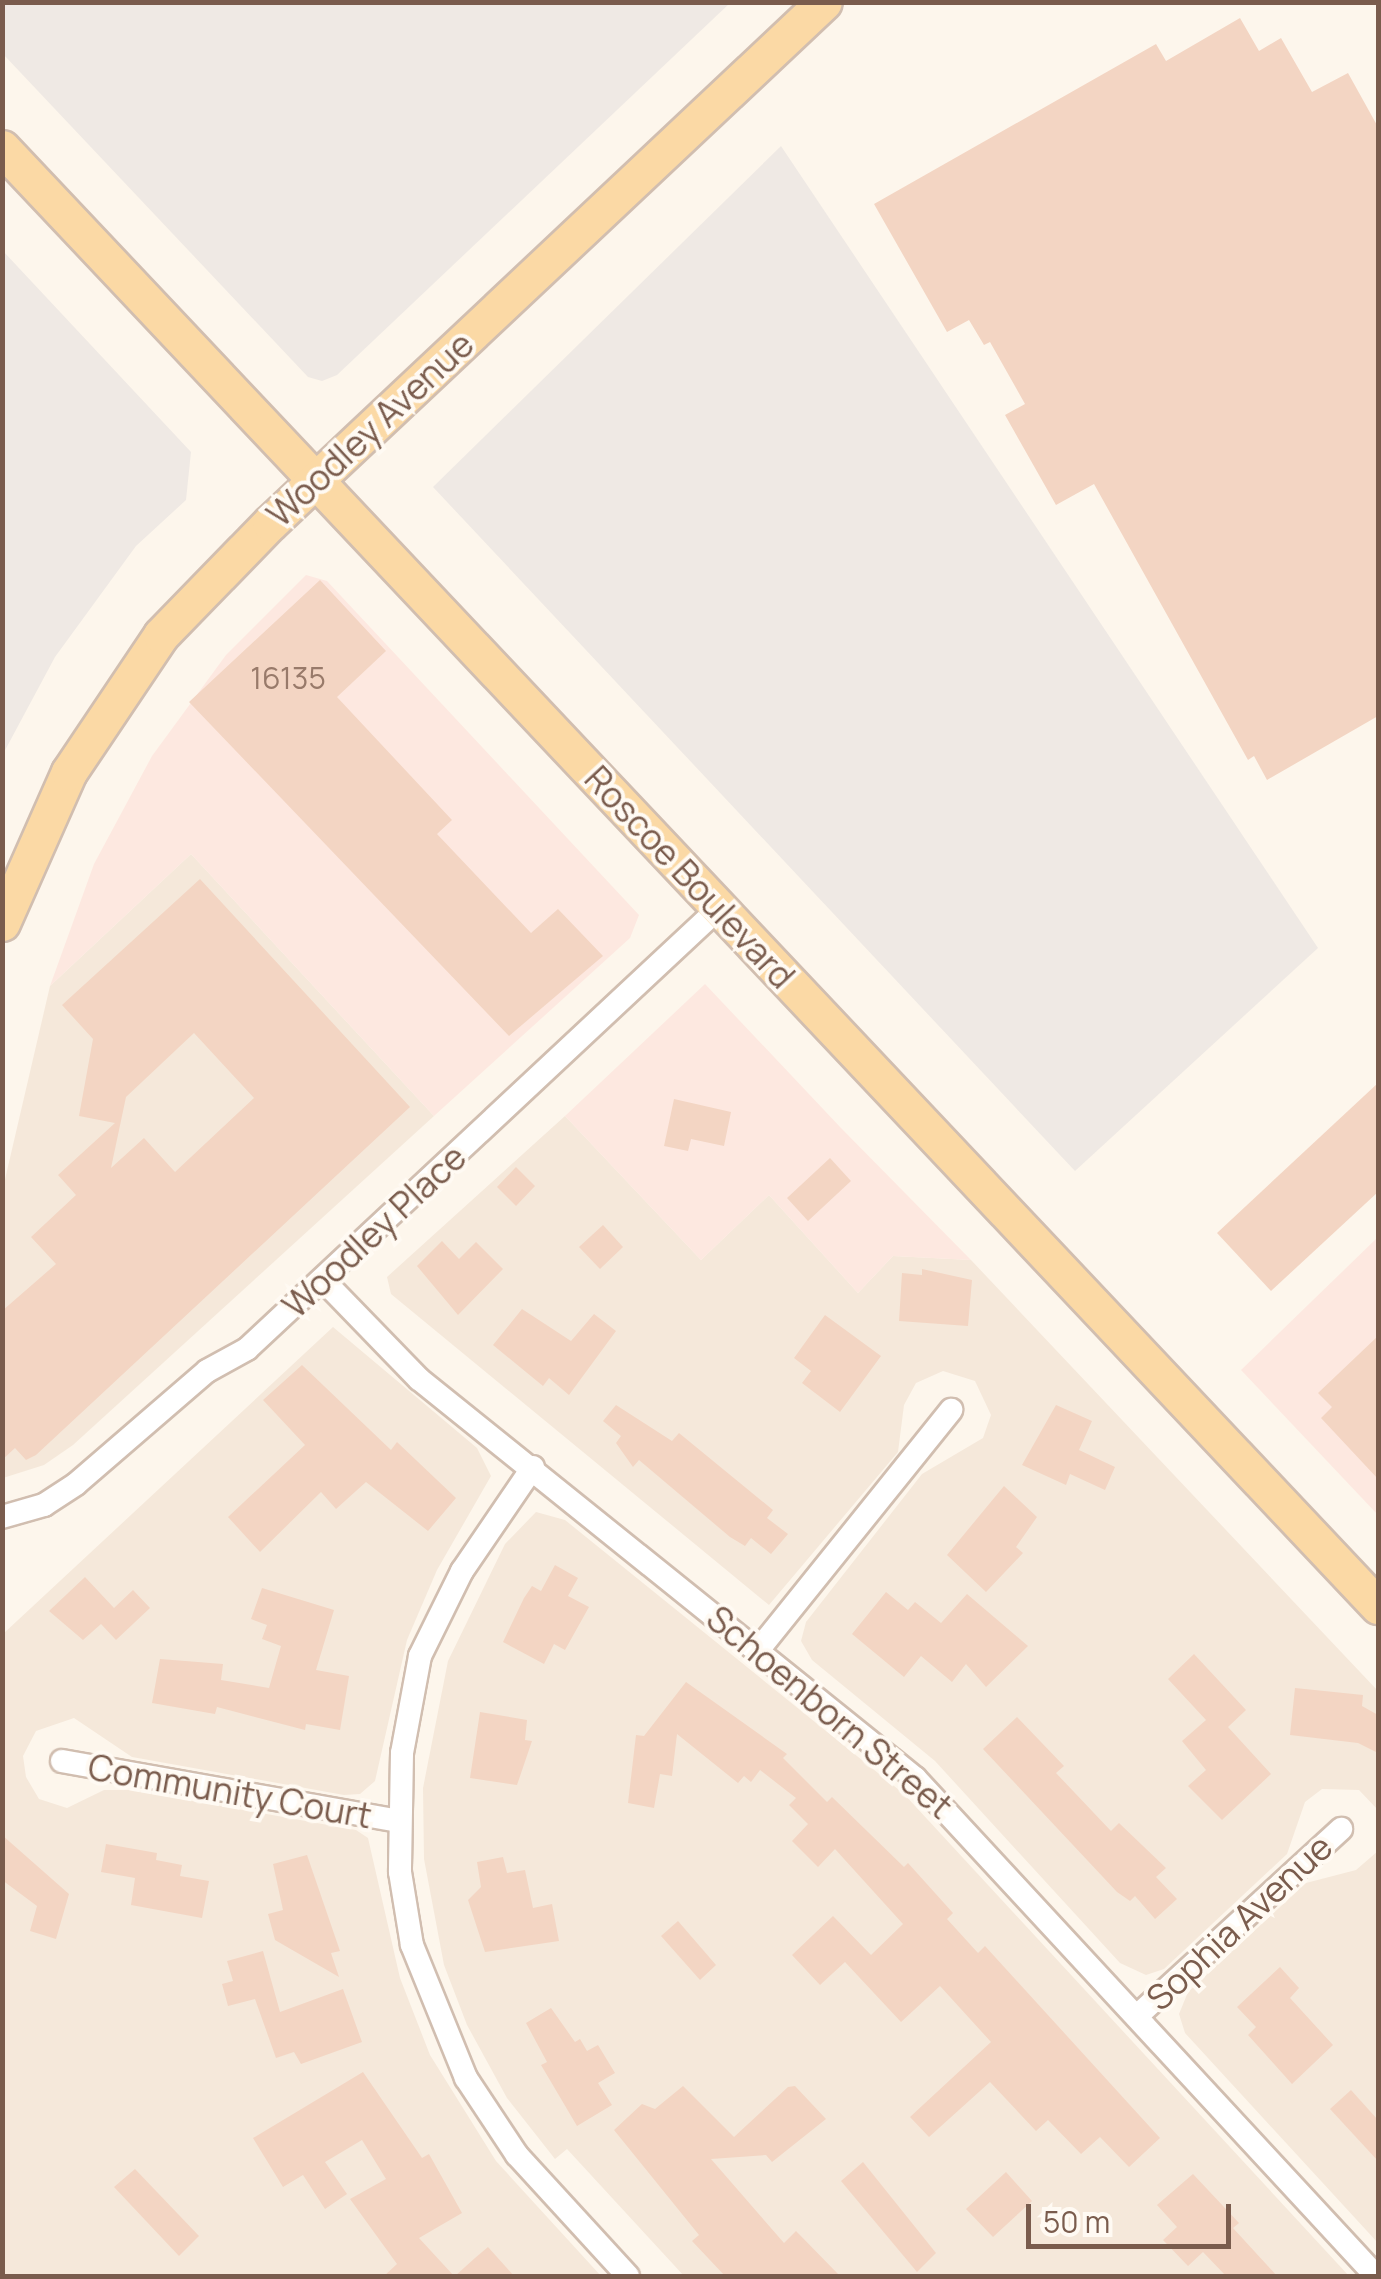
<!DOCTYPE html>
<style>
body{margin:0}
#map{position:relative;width:1381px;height:2279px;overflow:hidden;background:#fdf6ec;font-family:Manrope,sans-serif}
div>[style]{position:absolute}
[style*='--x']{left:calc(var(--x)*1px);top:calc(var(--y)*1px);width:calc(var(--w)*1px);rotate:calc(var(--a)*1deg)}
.residential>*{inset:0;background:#f5e8da}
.commercial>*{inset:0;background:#fde8e0}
.industrial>*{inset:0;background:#efe9e4}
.building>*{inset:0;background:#f3d5c3}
.roads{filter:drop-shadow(2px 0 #d1beb0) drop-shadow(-2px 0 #d1beb0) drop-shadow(0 2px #d1beb0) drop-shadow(0 -2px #d1beb0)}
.street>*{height:22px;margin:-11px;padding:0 11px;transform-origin:11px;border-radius:11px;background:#fff}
.primary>*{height:35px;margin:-17.5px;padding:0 17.5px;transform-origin:17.5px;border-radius:17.5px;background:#fbd9a5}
span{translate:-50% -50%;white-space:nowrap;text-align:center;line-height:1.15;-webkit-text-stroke:8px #fffaf3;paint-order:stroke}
.number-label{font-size:30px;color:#987a6a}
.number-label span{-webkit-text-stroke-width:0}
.street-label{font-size:35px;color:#7a5c4d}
.frame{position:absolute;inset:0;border:5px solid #7a5c4d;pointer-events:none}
.scale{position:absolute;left:1026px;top:2204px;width:205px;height:45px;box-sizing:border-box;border:5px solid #7a5c4d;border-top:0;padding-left:12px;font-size:30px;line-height:35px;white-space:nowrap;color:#7a5c4d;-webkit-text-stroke:8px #fffaf3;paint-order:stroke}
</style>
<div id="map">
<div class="residential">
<i style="clip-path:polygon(191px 854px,434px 1116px,73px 1445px,44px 1465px,3px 1478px,3px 1188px,50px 986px)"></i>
<i style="clip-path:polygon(565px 1116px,701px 1260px,769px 1195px,858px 1293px,893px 1256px,971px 1260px,1378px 1691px,1378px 1810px,1359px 1790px,1322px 1789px,1305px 1802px,1287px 1854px,1164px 1969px,1146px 1975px,1120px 1963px,935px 1761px,812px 1660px,801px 1641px,806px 1622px,922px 1474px,983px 1438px,991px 1415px,975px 1381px,943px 1371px,916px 1383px,904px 1405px,898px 1452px,769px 1605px,391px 1294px,387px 1277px)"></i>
<i style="clip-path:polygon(333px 1327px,477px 1448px,491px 1476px,437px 1570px,407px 1640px,375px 1781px,360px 1794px,344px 1795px,132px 1757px,74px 1718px,36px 1731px,23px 1756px,26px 1777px,39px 1799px,67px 1808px,104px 1790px,131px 1790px,356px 1830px,368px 1838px,400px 1978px,430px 2055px,496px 2161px,601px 2276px,3px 2276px,3px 1634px)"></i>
<i style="clip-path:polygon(536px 1512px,565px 1520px,904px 1794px,1349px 2276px,684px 2276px,567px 2149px,555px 2159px,507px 2098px,467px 2025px,444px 1965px,424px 1859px,423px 1788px,448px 1661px,505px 1544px)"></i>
<i style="clip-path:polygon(1378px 1851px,1378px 2243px,1185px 2033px,1179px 2014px,1188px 1992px,1306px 1883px,1356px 1870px)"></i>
</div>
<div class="commercial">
<i style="clip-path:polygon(306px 575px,327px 581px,639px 915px,630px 938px,434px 1116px,191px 854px,50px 986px,94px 864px,152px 756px,226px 655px)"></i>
<i style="clip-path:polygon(705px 984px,841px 1128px,971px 1260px,893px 1256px,858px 1293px,769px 1195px,701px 1260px,565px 1116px)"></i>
<i style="clip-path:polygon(1378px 1237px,1378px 1515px,1241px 1370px)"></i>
</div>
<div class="industrial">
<i style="clip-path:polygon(3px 2px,730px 2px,730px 3px,337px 375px,322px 381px,308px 377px,3px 54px)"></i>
<i style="clip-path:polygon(781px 146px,1318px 948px,1075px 1171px,433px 487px)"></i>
<i style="clip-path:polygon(3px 251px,191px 452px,186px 500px,136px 546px,55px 657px,3px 754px)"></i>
</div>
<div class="building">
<i style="clip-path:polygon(1240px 18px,1259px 51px,1281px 38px,1312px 92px,1348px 73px,1378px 127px,1378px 716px,1267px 780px,1254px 756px,1248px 760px,1094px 484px,1056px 505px,1005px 415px,1025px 404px,990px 342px,984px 345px,969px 320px,947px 332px,874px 204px,1156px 44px,1166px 61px)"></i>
<i style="clip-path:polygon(320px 580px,386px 651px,337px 697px,452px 820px,437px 834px,531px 933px,558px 909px,603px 956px,509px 1036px,189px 702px)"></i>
<i style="clip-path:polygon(evenodd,200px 879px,410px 1107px,36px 1455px,26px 1460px,15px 1448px,2px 1460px,2px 1311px,56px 1264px,31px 1237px,76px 1195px,58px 1175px,115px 1123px,79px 1116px,93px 1039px,62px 1005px,200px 879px,194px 1033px,254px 1098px,175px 1172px,144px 1138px,111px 1168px,126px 1097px,194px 1033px)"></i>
<i style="clip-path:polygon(1378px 1083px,1378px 1192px,1271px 1291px,1217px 1233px)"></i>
<i style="clip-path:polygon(674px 1099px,731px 1112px,724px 1146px,691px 1139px,688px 1151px,664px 1146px)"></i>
<i style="clip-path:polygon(830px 1158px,851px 1181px,808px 1221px,787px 1198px)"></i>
<i style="clip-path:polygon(516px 1167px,535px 1186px,516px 1206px,497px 1187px)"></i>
<i style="clip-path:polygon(603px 1225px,623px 1247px,600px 1269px,579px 1247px)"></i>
<i style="clip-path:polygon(442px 1241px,459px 1259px,476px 1242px,503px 1269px,458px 1315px,417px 1266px)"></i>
<i style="clip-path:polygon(922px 1269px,972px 1280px,968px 1326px,899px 1321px,902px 1273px,922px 1275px)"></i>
<i style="clip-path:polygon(522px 1309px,571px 1341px,594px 1314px,616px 1331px,569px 1395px,549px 1378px,543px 1386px,493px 1345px)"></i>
<i style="clip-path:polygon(825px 1315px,881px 1356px,840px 1412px,802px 1383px,811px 1371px,794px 1358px)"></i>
<i style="clip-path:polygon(1378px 1336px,1378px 1479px,1321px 1418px,1332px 1407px,1318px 1393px)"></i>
<i style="clip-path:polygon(302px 1365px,391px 1450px,397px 1442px,456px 1498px,428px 1531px,366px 1482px,336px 1509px,321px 1492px,260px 1552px,228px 1517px,305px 1445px,263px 1400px)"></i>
<i style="clip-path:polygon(616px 1405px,672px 1441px,679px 1433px,773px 1510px,767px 1518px,788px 1534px,771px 1554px,751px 1538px,745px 1546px,730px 1537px,639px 1460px,633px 1467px,616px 1443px,621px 1436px,603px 1421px)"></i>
<i style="clip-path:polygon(1056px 1405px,1092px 1421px,1079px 1450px,1115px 1467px,1105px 1490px,1070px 1474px,1066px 1485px,1022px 1465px)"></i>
<i style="clip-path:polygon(1004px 1486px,1037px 1517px,1016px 1547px,1023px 1553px,986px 1592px,947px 1555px)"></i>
<i style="clip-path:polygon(555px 1565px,578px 1578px,568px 1596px,589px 1607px,565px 1650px,554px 1644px,544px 1664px,503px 1642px,524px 1598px,532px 1586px,541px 1591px)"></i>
<i style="clip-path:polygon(85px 1577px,114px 1608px,133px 1590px,150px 1608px,116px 1640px,101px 1624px,83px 1640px,49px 1611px)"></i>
<i style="clip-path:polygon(262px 1588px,334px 1610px,316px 1670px,349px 1676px,340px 1730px,306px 1724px,305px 1730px,217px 1707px,215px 1714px,152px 1703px,160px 1659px,223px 1664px,221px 1680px,269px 1688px,281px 1646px,262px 1639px,267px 1625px,251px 1619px)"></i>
<i style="clip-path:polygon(886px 1592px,908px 1610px,915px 1602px,941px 1623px,967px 1594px,1028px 1646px,986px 1687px,966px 1664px,952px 1682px,921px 1656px,904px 1677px,852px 1634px)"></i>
<i style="clip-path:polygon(1194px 1654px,1246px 1710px,1228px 1727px,1271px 1774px,1222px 1820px,1188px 1786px,1206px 1770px,1182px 1741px,1206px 1720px,1168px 1679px)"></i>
<i style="clip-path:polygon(686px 1682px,787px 1754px,783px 1758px,827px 1802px,832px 1797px,904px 1867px,908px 1863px,953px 1913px,947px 1919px,978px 1953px,985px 1946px,1160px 2138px,1129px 2167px,1100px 2137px,1081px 2154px,1048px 2120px,1036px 2131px,990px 2082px,929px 2137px,910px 2117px,991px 2042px,940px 1986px,901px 2022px,845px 1962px,820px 1985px,792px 1955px,833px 1916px,871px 1955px,903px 1924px,835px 1849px,818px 1867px,792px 1841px,808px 1824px,789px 1805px,796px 1798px,760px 1770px,751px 1782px,744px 1776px,738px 1783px,677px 1734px,672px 1776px,660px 1774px,654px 1808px,628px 1803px,636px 1735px,644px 1736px)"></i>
<i style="clip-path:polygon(1295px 1688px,1363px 1695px,1362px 1706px,1378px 1715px,1378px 1753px,1358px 1743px,1290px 1735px)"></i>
<i style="clip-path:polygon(480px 1712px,527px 1720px,525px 1740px,532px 1741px,517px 1785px,470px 1778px)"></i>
<i style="clip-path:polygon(1017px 1717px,1064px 1766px,1056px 1773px,1111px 1831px,1119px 1823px,1166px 1868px,1156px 1877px,1177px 1899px,1155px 1919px,1135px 1896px,1130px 1901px,1117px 1892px,983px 1749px)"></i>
<i style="clip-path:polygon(2px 1835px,69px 1894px,56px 1939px,30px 1931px,37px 1906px,2px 1880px)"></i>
<i style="clip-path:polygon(106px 1844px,157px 1853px,156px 1860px,182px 1865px,180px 1876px,209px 1881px,202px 1918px,131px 1905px,135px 1878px,101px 1872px)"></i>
<i style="clip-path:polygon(307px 1855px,340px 1951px,331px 1953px,339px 1977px,275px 1940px,268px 1914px,283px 1910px,273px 1864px)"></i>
<i style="clip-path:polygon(503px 1857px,507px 1873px,525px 1870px,533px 1908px,552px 1904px,559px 1941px,485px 1952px,468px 1900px,481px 1887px,477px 1862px)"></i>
<i style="clip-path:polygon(678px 1921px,716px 1965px,700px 1980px,661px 1936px)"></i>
<i style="clip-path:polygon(263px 1951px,280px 2012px,343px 1989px,362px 2042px,301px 2064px,294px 2052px,276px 2058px,255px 1999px,228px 2006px,222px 1984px,233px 1981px,227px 1961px)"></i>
<i style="clip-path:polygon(1280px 1967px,1299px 1988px,1290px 1998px,1333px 2045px,1292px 2084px,1248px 2035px,1256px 2027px,1237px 2007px)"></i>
<i style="clip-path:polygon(551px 2008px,575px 2042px,580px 2039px,587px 2051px,598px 2045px,615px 2073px,598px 2083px,612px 2105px,577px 2126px,541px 2065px,547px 2062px,526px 2023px)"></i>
<i style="clip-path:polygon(363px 2072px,422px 2158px,429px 2154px,462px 2213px,419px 2238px,454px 2276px,384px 2276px,397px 2264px,350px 2199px,386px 2179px,362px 2140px,325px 2162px,347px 2194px,325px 2209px,303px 2175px,283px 2187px,253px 2138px)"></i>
<i style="clip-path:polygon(683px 2086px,734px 2137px,788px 2087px,795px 2086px,826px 2119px,772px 2162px,766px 2155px,711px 2159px,784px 2243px,796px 2231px,840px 2276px,725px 2276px,692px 2241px,699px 2235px,614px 2130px,642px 2104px,655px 2109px)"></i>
<i style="clip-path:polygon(1351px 2090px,1378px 2120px,1378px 2161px,1330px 2109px)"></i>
<i style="clip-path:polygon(863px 2162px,936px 2253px,917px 2272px,841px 2181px)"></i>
<i style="clip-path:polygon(135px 2169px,199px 2236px,179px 2256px,114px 2187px)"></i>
<i style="clip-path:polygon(1006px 2172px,1032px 2201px,993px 2237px,966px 2209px)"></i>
<i style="clip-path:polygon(1193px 2174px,1239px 2223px,1233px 2228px,1277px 2276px,1226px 2276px,1203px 2252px,1188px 2266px,1163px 2240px,1177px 2227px,1157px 2205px)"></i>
<i style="clip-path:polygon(488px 2247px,514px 2276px,455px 2276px,475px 2258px)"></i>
</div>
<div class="roads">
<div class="street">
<i style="--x:323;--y:1280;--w:138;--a:45.9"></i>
<i style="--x:419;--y:1379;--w:637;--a:38.81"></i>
<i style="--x:915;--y:1778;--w:679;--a:47.21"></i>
<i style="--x:533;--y:1467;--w:126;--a:124.3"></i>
<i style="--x:462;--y:1571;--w:95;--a:116.3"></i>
<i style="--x:420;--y:1656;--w:99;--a:100.5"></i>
<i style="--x:402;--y:1753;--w:119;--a:91"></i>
<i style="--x:400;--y:1872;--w:74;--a:80.7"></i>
<i style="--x:412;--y:1945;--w:144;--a:67.9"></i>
<i style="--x:466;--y:2078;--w:92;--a:56.5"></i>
<i style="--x:517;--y:2155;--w:164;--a:47.5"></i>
<i style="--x:2;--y:1517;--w:44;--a:-15.9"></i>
<i style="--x:44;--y:1505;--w:38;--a:-33"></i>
<i style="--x:76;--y:1484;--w:173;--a:-40.8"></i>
<i style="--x:207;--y:1371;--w:46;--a:-28.8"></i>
<i style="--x:247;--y:1349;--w:646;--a:-43.06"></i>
<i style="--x:759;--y:1649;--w:307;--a:-51.2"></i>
<i style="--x:62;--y:1761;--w:342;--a:10.1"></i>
<i style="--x:1137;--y:2016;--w:277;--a:-42.5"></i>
</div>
<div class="primary">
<i style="--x:2;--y:148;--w:2005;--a:46.66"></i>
<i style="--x:2;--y:923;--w:165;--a:-66.1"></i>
<i style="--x:69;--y:772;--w:165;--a:-56.1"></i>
<i style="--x:161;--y:635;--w:156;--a:-45.8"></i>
<i style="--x:270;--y:523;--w:760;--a:-43.24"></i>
</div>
</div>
<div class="number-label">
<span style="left:288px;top:678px">16135</span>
</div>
<div class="street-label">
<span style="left:370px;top:429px;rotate:-43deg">Woodley Avenue</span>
<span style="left:690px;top:877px;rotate:47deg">Roscoe Boulevard</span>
<span style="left:374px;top:1231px;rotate:-43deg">Woodley Place</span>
<span style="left:830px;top:1712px;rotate:40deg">Schoenborn Street</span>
<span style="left:230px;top:1791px;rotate:10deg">Community Court</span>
<span style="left:1239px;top:1922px;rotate:-43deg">Sophia Avenue</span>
</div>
<div class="frame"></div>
<div class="scale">50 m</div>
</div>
